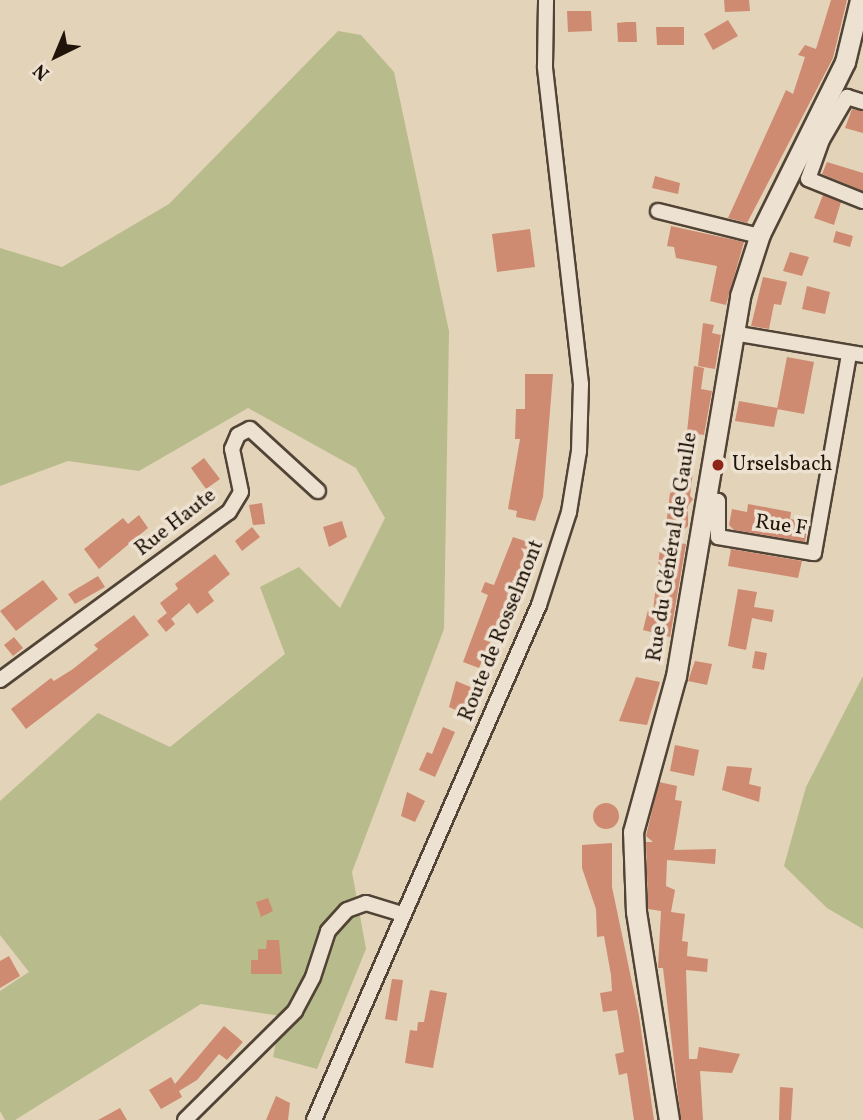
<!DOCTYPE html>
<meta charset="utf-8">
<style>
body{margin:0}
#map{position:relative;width:863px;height:1120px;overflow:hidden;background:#e3d3b8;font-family:Vollkorn,serif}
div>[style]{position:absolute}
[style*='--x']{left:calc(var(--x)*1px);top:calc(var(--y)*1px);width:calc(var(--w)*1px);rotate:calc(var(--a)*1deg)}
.green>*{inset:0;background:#b8bb8b}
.building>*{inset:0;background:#ce8b71}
.round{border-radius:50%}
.roads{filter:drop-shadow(2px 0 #514436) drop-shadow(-2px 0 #514436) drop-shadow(0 2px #514436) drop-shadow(0 -2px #514436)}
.street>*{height:14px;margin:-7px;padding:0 7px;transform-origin:7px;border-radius:7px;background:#ede2d1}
.secondary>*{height:19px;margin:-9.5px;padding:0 9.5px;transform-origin:9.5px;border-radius:9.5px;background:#ede2d1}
.dots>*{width:19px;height:19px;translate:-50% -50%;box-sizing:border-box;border:4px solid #ede2d1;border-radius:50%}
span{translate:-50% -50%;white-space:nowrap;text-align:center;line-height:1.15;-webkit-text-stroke:7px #ede2d1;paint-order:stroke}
.poi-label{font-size:21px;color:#20140a}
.left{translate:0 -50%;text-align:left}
.street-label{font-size:21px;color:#20140a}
.north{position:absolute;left:21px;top:21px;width:70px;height:70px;-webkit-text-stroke:5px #ede2d1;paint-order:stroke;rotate:223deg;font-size:19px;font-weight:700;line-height:28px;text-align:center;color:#20140a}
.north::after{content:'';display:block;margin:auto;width:24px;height:32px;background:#20140a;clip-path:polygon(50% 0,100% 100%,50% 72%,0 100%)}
</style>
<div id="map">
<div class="green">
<i style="clip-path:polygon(338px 31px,361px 35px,394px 72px,449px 331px,444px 629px,352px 872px,366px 949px,317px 1069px,273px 1057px,281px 1016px,201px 1004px,15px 1120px,5px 1120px,0 1111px,0 991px,29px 972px,0 935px,0 801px,98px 713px,170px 747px,285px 654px,260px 587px,299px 567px,340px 608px,385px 518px,356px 468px,248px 408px,139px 471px,68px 461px,0 486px,0 248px,62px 267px,169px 204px)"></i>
<i style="clip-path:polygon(863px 676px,863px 929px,827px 908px,784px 866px,806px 787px)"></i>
</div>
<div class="building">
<i style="clip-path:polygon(724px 0,749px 0,750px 11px,725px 12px)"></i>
<i style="clip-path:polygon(831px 0,847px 0,833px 58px,747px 223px,728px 218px,786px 90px,793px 94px,805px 57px,798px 55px,805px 45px,816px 49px)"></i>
<i style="clip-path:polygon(567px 11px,591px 11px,592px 31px,568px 32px)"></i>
<i style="clip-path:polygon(728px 20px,738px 36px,713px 50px,704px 34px)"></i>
<i style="clip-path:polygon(626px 22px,636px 22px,637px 42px,618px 42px,617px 23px)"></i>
<i style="clip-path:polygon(656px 27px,684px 27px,684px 45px,657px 45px)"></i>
<i style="clip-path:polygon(852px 109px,863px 111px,863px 133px,845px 128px)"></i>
<i style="clip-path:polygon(827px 162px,863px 173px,863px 191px,822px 174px)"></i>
<i style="clip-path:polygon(655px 176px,680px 183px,678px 194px,652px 188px)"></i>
<i style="clip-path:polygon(823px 195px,841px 202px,834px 225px,814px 218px)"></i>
<i style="clip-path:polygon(671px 226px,744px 242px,726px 305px,710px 301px,717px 266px,676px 258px,674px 247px,667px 246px)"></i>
<i style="clip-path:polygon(530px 229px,535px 267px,497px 272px,492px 234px)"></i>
<i style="clip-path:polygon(836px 231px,853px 236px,850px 247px,833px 242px)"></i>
<i style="clip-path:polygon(790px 252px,809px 257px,802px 276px,783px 271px)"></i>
<i style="clip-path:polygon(763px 277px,787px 282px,781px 305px,774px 304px,769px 329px,751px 326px)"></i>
<i style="clip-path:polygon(807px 286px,830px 292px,825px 314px,802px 309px)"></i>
<i style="clip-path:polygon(703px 323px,714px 325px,712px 333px,721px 335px,715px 369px,698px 366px)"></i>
<i style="clip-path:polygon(787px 357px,814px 362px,804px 414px,777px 409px)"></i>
<i style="clip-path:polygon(694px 366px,704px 368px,701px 389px,712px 391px,704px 435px,687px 432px)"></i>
<i style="clip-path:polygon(525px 374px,553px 374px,543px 497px,535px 521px,516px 517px,517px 511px,508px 509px,520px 439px,515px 439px,516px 409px,525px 409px)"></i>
<i style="clip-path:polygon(739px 401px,778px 408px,774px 427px,735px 421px)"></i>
<i style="clip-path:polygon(204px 458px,220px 479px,206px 489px,191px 468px)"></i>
<i style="clip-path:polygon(680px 470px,693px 471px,690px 496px,693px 499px,688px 506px,688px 526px,673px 539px,674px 528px,666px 526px,670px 493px,676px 491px)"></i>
<i style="clip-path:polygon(262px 503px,265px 524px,253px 525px,249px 505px)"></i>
<i style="clip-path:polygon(748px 504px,791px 512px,790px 519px,808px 522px,805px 542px,734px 530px,729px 525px,732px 509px,747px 512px)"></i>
<i style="clip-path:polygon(139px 515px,148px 528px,99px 569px,84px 549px,123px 518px,128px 524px)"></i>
<i style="clip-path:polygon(342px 521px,347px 537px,329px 547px,323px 527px)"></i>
<i style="clip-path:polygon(252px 527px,260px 537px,242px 551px,235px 541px)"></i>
<i style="clip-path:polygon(513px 537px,528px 542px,528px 555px,479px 668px,463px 662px,488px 595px,481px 592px,485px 582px,494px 585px)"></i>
<i style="clip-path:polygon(672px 542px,686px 544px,670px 637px,643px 630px,648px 610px,653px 612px,660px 548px,671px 548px)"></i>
<i style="clip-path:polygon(731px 549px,802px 561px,798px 578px,728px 566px)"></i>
<i style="clip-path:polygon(215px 554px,230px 574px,208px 592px,214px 601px,197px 614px,189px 603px,171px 619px,160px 603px,178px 589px,175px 584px)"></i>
<i style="clip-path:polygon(98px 576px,105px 587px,75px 604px,68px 594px)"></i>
<i style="clip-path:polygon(43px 580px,58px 599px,16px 631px,0 611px)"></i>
<i style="clip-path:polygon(738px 589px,757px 592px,754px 607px,774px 610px,772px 622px,752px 618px,746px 650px,728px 646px)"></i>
<i style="clip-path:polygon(167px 613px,175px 624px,166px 632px,157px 621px)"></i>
<i style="clip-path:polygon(134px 615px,149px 635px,26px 729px,11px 709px,51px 678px,54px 681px,73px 669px,98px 649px,94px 645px)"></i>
<i style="clip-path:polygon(14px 637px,23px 648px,13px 656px,4px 645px)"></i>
<i style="clip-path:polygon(755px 651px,767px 653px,764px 670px,752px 668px)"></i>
<i style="clip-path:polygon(695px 661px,712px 664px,707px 685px,688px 681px)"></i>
<i style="clip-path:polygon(636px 677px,660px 682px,647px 725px,619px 721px)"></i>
<i style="clip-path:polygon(456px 681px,473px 688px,462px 713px,449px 707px)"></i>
<i style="clip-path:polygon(443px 727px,455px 732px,435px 777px,419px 770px,427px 752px,432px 754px)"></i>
<i style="clip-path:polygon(675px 745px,699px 750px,694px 776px,670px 771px)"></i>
<i style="clip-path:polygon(727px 766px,752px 768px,749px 784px,761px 787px,759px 802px,722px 790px)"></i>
<i style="clip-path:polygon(659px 782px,677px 786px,675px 800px,682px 801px,674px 850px,716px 849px,715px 864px,667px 860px,666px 886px,675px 890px,671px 912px,685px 914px,682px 941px,688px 942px,687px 956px,708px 959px,707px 972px,686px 970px,689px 1059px,697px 1059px,699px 1047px,740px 1054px,732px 1073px,700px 1071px,703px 1120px,681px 1120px,663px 968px,658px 968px,661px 911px,648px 909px,646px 842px,653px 842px,646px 836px)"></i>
<i style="clip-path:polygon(407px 792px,425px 801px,415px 822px,401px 816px)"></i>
<i class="round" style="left:593px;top:803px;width:26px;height:26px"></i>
<i style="clip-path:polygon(612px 843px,612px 887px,639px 1016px,654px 1120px,634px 1120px,627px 1073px,619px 1075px,615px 1054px,624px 1052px,617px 1010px,603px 1012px,600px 993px,612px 991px,611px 975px,604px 936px,597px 937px,596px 909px,582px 868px,582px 845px)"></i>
<i style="clip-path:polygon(268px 898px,273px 911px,261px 917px,256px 902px)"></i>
<i style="clip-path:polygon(267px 940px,279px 940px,282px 974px,251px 974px,251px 960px,258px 960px,258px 949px,266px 949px)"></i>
<i style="clip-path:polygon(9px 956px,20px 976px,0 988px,0 961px)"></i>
<i style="clip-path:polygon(392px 979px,403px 980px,397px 1021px,385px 1019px)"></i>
<i style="clip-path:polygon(430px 990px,447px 993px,433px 1068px,405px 1063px,410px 1030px,417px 1031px,418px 1022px,424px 1022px)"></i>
<i style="clip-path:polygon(224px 1026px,243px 1042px,227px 1060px,219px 1054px,197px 1080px,179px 1091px,182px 1097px,161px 1109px,149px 1090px,171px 1077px,175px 1084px)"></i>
<i style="clip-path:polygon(780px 1087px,793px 1088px,791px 1120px,779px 1120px)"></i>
<i style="clip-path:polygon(276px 1096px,290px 1103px,288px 1120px,266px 1120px)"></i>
<i style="clip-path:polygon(120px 1108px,127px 1120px,98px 1120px)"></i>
</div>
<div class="roads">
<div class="street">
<i style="--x:809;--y:134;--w:14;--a:25"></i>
<i style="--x:822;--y:140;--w:41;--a:109.7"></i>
<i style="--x:808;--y:179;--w:59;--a:21.8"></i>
<i style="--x:822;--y:140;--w:50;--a:-59.8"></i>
<i style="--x:847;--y:97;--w:17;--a:17"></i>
<i style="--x:658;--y:211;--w:104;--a:13.9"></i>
<i style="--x:733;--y:333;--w:132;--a:9.6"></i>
<i style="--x:705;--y:499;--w:13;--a:9"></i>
<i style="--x:718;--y:501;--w:36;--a:90"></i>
<i style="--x:718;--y:537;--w:97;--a:9.5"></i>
<i style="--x:814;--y:553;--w:202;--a:-80"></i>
<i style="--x:0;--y:680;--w:284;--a:-36.3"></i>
<i style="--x:229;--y:512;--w:23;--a:-59"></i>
<i style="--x:241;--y:492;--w:44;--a:-101.8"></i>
<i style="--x:232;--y:449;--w:15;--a:-67"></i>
<i style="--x:238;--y:435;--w:13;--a:-27"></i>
<i style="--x:250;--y:429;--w:92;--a:42.4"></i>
<i style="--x:185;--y:1120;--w:155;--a:-44.7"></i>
<i style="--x:295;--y:1011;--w:38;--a:-62"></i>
<i style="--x:313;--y:977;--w:48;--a:-71.9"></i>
<i style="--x:328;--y:931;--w:28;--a:-48"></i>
<i style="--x:347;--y:910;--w:20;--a:-20"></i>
<i style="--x:366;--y:903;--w:39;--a:17"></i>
<i style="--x:314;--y:1120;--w:562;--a:-66.4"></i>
<i style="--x:539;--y:605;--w:98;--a:-72.1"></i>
<i style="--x:569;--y:512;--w:62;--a:-80.7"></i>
<i style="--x:579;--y:451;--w:67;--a:-88.3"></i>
<i style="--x:581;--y:384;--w:320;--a:-96.5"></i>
<i style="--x:545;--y:66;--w:66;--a:-89.1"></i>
</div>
<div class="secondary">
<i style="--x:669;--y:1120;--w:211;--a:-99"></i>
<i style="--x:636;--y:912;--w:80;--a:-92.1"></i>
<i style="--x:633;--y:832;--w:162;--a:-74.6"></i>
<i style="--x:676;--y:676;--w:385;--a:-80.4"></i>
<i style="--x:740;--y:296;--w:65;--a:-72.1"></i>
<i style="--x:760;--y:234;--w:192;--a:-63.7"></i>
<i style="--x:845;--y:62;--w:64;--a:-76.4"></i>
</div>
</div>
<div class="dots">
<i style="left:718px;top:465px;background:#8f2418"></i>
</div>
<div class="poi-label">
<span class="left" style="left:732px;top:465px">Urselsbach</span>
</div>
<div class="street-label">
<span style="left:176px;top:523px;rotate:-38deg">Rue Haute</span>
<span style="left:781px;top:526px;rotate:8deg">Rue F</span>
<span style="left:673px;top:547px;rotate:-81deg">Rue du Général de Gaulle</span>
<span style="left:502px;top:631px;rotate:-68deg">Route de Rosselmont</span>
</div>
<div class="north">N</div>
</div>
